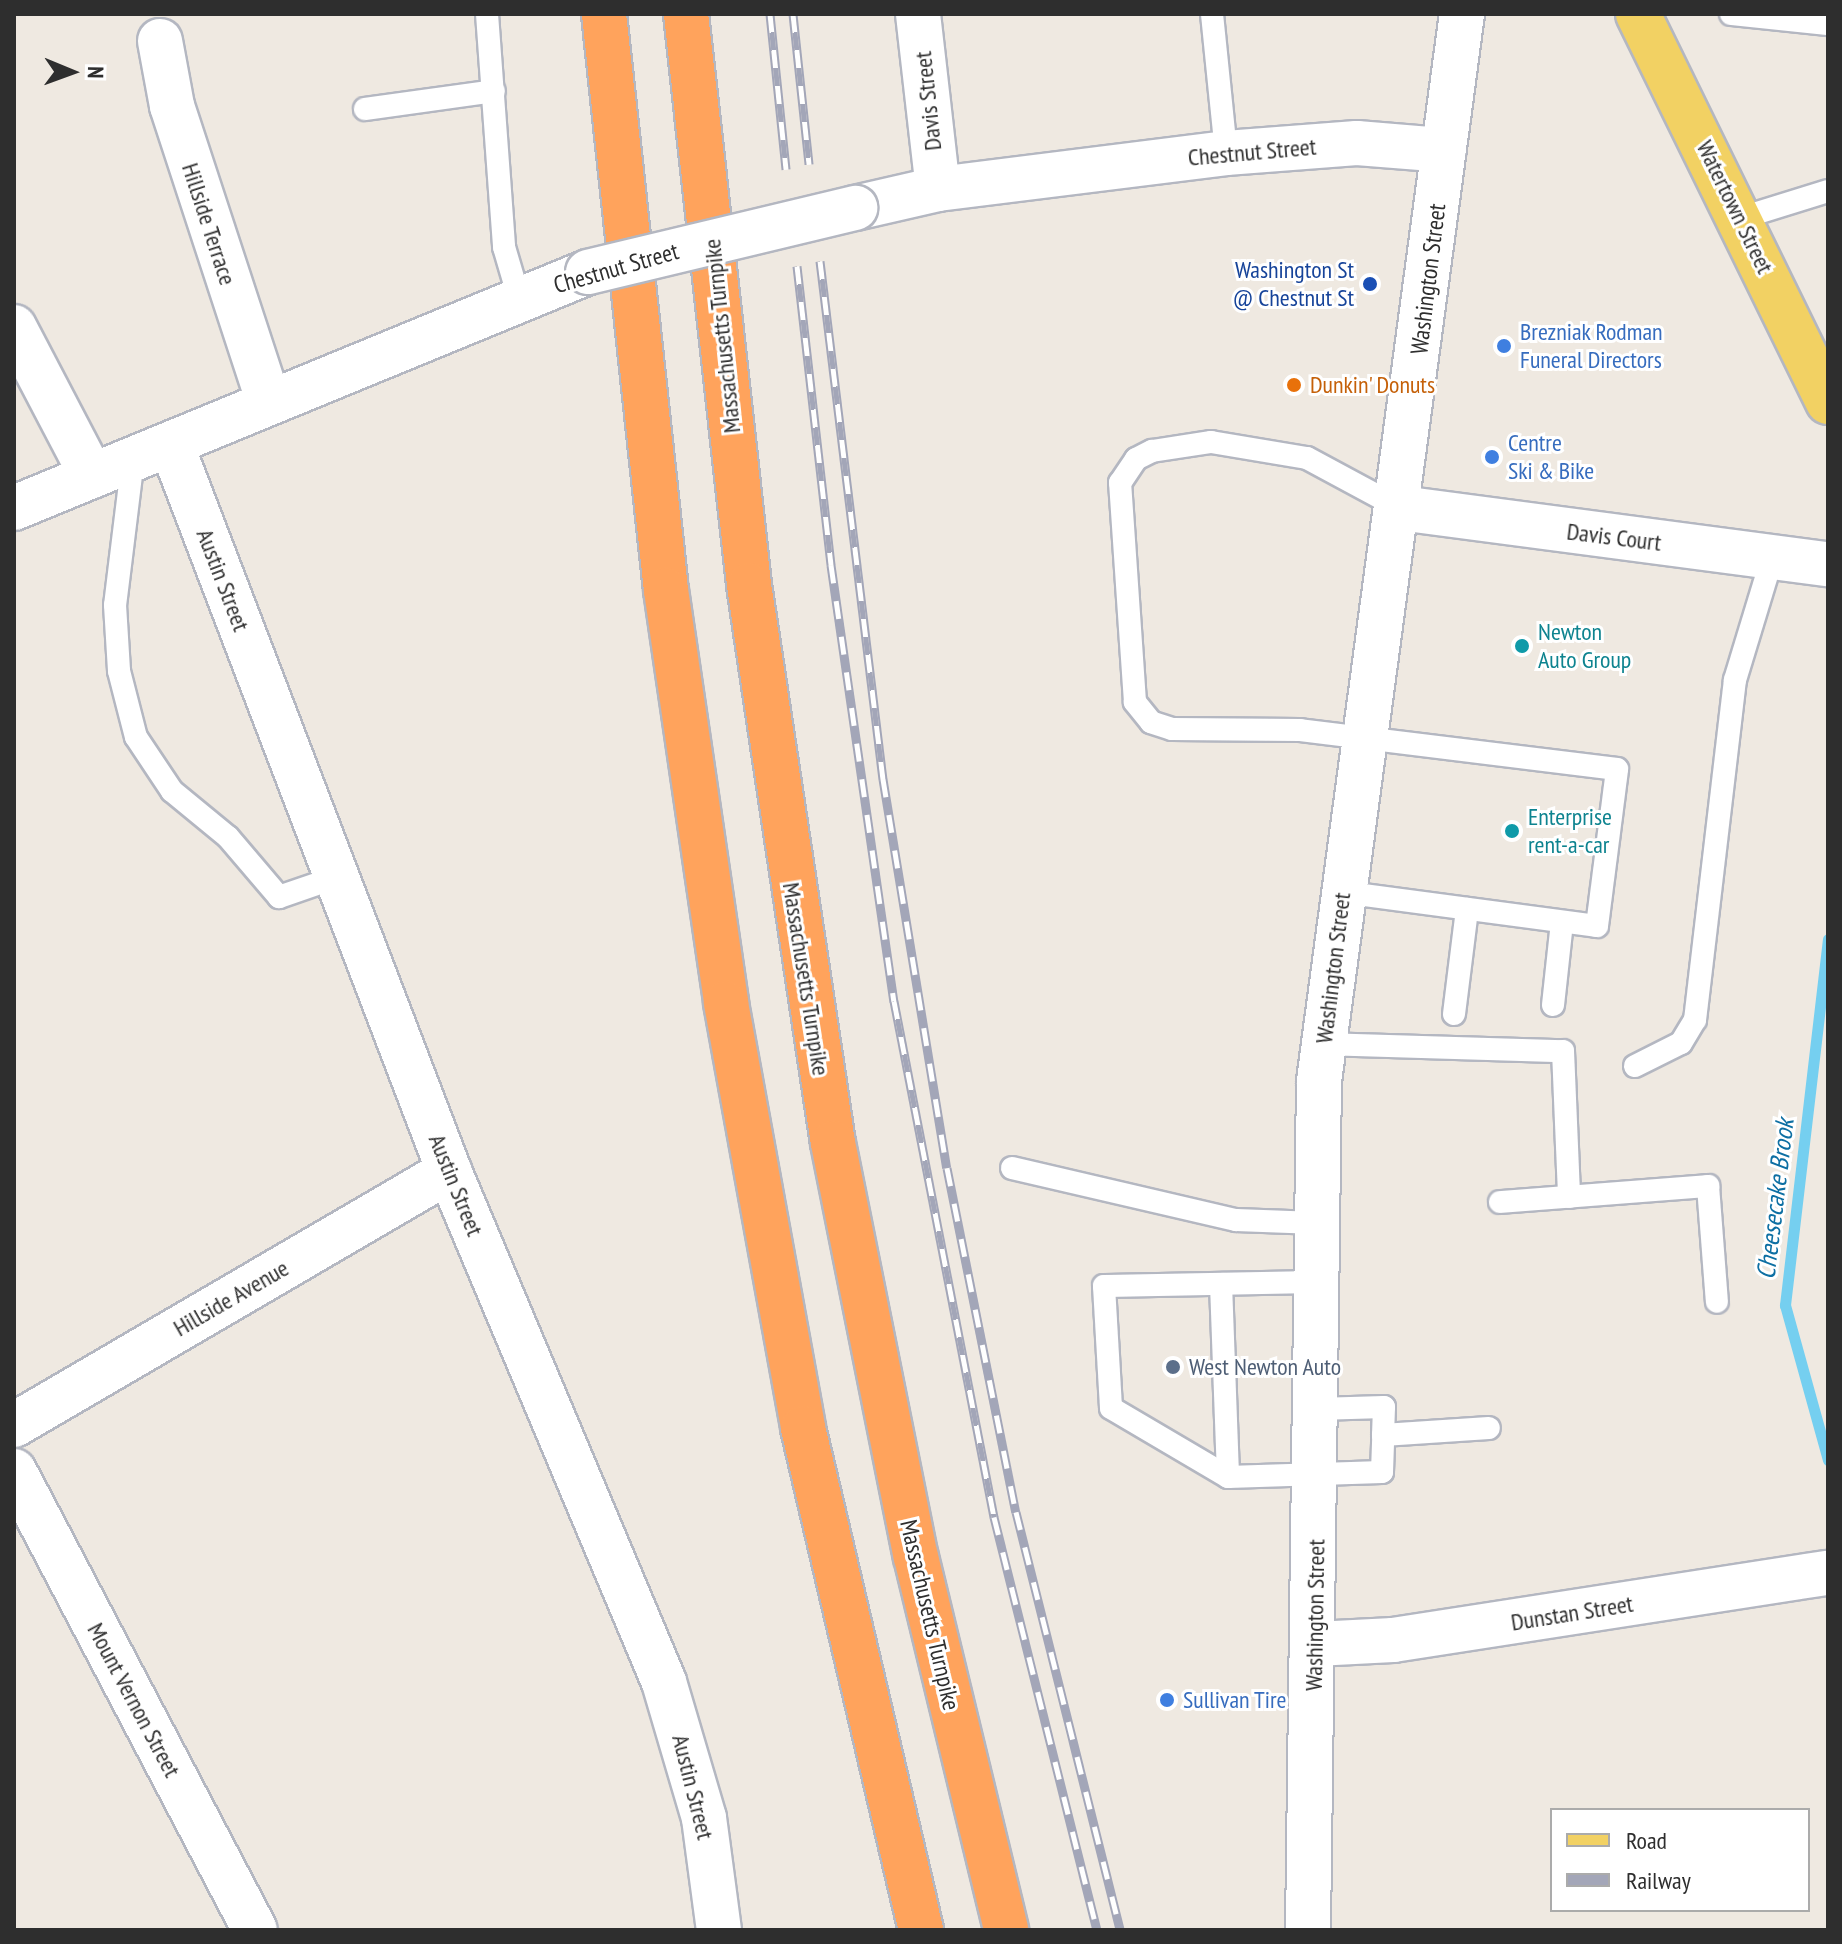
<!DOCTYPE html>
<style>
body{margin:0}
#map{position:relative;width:1842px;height:1944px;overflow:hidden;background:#efe9e1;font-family:"PT Sans Narrow",sans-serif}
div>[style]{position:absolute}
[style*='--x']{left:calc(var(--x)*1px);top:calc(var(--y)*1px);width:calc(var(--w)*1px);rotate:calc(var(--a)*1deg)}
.stream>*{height:11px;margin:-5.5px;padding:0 5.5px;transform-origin:5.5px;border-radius:5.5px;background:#75cff0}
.roads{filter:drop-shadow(2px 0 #b4b7c1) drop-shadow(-2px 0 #b4b7c1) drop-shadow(0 2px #b4b7c1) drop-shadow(0 -2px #b4b7c1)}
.lane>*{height:22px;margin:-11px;padding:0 11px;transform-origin:11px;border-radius:11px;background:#fff}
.street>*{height:44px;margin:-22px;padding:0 22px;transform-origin:22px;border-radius:22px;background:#fff}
.secondary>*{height:44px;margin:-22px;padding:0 22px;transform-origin:22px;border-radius:22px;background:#fff}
.primary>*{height:44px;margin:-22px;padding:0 22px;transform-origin:22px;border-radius:22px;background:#f2d163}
.highway>*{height:44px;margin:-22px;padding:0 22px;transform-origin:22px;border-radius:22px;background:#ffa35c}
.rail>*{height:9px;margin-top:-4.5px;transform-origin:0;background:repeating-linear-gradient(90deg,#fff 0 18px,#a3a6b8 0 36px);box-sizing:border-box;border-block:2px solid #a3a6b8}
.bridges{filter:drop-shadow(2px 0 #b4b7c1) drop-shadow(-2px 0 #b4b7c1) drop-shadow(0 2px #b4b7c1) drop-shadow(0 -2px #b4b7c1)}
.secondary-bridge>*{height:44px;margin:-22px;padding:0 22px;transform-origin:22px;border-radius:22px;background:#fff}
.dots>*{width:22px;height:22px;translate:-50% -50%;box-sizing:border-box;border:4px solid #fff;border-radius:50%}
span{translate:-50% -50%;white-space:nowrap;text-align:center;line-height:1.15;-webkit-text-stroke:6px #fff;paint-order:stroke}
.street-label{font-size:24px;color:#2e2e2e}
.transit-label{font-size:24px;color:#164399}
.right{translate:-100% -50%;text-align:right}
.shop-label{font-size:24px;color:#366cbe}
.left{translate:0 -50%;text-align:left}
.food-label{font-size:24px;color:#c56008}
.culture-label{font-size:24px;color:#0d838f}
.service-label{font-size:24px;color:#4e5e75}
.water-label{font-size:26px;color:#0d6fa3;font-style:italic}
.frame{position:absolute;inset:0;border:16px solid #2e2e2e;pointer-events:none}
.legend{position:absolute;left:1550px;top:1808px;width:260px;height:104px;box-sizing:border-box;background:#fff;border:2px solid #ababab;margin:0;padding:10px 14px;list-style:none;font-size:24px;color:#2e2e2e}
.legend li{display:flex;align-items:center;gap:16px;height:40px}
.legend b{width:40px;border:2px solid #ababab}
.north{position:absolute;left:32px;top:32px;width:80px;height:80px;-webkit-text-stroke:6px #fff;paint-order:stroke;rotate:91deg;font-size:22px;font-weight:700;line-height:32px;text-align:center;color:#2e2e2e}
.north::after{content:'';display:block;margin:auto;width:28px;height:36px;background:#2e2e2e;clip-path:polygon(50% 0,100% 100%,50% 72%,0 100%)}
</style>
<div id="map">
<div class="stream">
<i style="--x:1828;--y:939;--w:369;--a:96.7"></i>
<i style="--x:1785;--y:1305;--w:161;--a:74.5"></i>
</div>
<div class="roads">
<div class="lane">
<i style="--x:487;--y:14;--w:234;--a:85.8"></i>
<i style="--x:504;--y:247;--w:53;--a:73.6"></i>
<i style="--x:1212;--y:14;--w:140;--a:84.2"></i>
<i style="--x:1731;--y:14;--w:98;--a:5.9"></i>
<i style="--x:365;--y:109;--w:130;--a:-7.9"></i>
<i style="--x:1741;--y:218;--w:91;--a:-17.2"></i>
<i style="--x:133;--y:459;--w:147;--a:97"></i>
<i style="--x:115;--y:605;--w:66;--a:86.5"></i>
<i style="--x:119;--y:671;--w:68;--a:75.6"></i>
<i style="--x:136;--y:737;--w:65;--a:56.3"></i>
<i style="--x:172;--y:791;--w:72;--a:39.4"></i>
<i style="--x:228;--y:837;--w:79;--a:49.6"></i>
<i style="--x:279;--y:897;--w:61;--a:-19"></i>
<i style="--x:1342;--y:892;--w:257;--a:7.6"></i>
<i style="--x:1597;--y:926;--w:158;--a:-82.7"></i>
<i style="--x:1617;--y:769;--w:319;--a:-173"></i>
<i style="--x:1300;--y:730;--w:128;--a:-179.6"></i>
<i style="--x:1172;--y:729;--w:22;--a:-162"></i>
<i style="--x:1151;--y:722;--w:26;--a:-129"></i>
<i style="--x:1135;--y:702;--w:220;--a:-93.9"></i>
<i style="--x:1120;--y:483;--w:29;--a:-56"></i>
<i style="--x:1136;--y:459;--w:18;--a:-27"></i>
<i style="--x:1152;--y:451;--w:60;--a:-8.7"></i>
<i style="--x:1211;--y:442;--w:97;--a:9.5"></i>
<i style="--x:1307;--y:458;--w:106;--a:28.3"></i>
<i style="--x:1553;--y:1005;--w:83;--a:-83.8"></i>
<i style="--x:1454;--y:1014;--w:106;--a:-82.9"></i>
<i style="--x:1322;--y:1044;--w:241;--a:1.7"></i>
<i style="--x:1563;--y:1051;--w:146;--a:87.6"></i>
<i style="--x:1635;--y:1066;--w:51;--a:-26.6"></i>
<i style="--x:1681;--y:1043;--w:27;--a:-59"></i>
<i style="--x:1695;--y:1020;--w:342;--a:-83.3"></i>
<i style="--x:1735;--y:680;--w:127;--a:-73.1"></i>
<i style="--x:1012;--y:1168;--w:230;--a:13.1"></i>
<i style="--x:1236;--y:1220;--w:81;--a:2.1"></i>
<i style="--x:1500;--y:1202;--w:209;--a:-4.4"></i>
<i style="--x:1708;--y:1186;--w:116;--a:85.6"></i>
<i style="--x:1316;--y:1282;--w:212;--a:178.9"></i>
<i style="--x:1104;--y:1286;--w:122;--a:86.7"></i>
<i style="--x:1111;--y:1408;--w:136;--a:30.5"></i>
<i style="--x:1228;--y:1477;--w:154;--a:-1.9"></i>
<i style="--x:1382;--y:1472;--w:37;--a:-88"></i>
<i style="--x:1221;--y:1284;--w:193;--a:87.9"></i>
<i style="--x:1317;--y:1409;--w:67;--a:-1.7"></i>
<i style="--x:1384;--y:1407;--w:28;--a:92"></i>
<i style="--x:1383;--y:1435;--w:106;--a:-3.8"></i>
</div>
<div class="street">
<i style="--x:918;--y:14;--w:176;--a:83.5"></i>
<i style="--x:160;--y:41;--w:66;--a:79.5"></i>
<i style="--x:172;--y:106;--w:312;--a:71.9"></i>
<i style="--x:14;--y:327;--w:168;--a:62.4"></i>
<i style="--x:1400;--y:508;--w:432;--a:7.5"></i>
<i style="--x:14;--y:1425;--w:504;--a:-30.28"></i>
<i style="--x:14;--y:1471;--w:518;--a:62.3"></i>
<i style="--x:1315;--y:1644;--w:78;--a:-2.9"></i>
<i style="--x:1393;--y:1640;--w:440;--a:-8.8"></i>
</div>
<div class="secondary">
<i style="--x:855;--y:208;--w:85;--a:-12.9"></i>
<i style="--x:938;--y:189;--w:290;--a:-7.1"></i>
<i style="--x:1226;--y:153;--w:131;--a:-4.4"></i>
<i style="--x:1357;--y:143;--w:87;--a:4.6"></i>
<i style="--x:171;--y:444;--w:778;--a:69.07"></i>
<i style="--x:449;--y:1171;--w:554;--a:67.18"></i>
<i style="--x:664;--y:1682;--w:142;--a:73.6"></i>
<i style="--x:704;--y:1818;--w:113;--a:82.4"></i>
<i style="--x:14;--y:508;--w:621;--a:-22.35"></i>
<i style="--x:1308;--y:1930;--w:849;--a:-89.26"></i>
<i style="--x:1319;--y:1081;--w:1077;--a:-82.37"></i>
</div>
<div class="primary">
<i style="--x:1638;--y:14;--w:432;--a:63.9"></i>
</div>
<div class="highway">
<i style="--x:604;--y:14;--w:579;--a:83.86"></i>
<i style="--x:666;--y:590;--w:417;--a:81.7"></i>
<i style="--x:726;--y:1003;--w:432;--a:79.7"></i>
<i style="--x:803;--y:1428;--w:516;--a:76.77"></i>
<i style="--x:686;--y:14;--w:574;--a:83.7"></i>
<i style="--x:749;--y:585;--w:564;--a:81.44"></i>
<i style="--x:833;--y:1143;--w:422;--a:78.7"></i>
<i style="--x:916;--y:1557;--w:384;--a:76.4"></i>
</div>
</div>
<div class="rail">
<i style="--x:770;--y:14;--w:156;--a:84.1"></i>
<i style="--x:793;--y:14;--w:151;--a:83.9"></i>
<i style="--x:820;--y:261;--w:522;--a:83.07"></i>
<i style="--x:883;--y:779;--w:394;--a:80.7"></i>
<i style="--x:947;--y:1168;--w:351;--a:78.7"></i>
<i style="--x:1016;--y:1512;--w:431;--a:76"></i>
<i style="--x:797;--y:266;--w:301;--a:83.5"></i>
<i style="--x:831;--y:565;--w:441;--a:81.8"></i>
<i style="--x:894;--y:1001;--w:526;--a:79.03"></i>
<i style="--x:994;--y:1517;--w:426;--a:76"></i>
</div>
<div class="bridges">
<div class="secondary-bridge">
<i style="--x:588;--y:272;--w:275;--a:-13.5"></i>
</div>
</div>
<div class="dots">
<i style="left:1370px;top:284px;background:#1a4fb4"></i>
<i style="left:1504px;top:346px;background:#3f7fe0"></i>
<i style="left:1294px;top:385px;background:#e8710a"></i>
<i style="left:1492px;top:457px;background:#3f7fe0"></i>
<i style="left:1522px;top:646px;background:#0f9aa8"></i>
<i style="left:1512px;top:831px;background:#0f9aa8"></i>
<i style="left:1173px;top:1367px;background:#5c6f8a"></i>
<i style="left:1167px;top:1700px;background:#3f7fe0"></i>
</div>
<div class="street-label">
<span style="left:928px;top:101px;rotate:-96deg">Davis Street</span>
<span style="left:1252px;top:152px;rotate:-5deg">Chestnut Street</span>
<span style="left:1735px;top:207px;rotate:64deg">Watertown Street</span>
<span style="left:209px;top:224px;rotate:72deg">Hillside Terrace</span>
<span style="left:616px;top:268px;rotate:-16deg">Chestnut Street</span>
<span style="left:1428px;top:279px;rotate:-83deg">Washington Street</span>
<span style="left:722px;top:336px;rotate:-96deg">Massachusetts Turnpike</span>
<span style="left:1614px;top:537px;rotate:7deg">Davis Court</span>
<span style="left:223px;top:580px;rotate:69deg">Austin Street</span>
<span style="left:1333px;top:968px;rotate:-83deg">Washington Street</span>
<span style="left:806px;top:979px;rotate:81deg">Massachusetts Turnpike</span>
<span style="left:456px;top:1185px;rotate:68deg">Austin Street</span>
<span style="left:231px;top:1298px;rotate:-30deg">Hillside Avenue</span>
<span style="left:1572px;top:1613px;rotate:-9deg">Dunstan Street</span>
<span style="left:930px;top:1615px;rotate:77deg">Massachusetts Turnpike</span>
<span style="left:1315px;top:1615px;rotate:-89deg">Washington Street</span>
<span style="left:134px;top:1700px;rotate:62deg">Mount Vernon Street</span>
<span style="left:693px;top:1787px;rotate:76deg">Austin Street</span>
</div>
<div class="transit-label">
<span class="right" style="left:1354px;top:284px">Washington St<br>@ Chestnut St</span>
</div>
<div class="shop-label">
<span class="left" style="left:1520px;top:346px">Brezniak Rodman<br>Funeral Directors</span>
<span class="left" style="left:1508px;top:457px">Centre<br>Ski &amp; Bike</span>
<span class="left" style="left:1183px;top:1700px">Sullivan Tire</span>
</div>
<div class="food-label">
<span class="left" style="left:1310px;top:385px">Dunkin' Donuts</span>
</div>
<div class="culture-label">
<span class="left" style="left:1538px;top:646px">Newton<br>Auto Group</span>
<span class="left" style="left:1528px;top:831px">Enterprise<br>rent-a-car</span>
</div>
<div class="service-label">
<span class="left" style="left:1189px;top:1367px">West Newton Auto</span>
</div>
<div class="water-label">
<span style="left:1775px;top:1199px;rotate:-83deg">Cheesecake Brook</span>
</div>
<div class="frame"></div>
<ul class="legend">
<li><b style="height:10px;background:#f2d163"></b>Road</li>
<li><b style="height:10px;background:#a3a6b8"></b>Railway</li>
</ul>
<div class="north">N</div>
</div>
